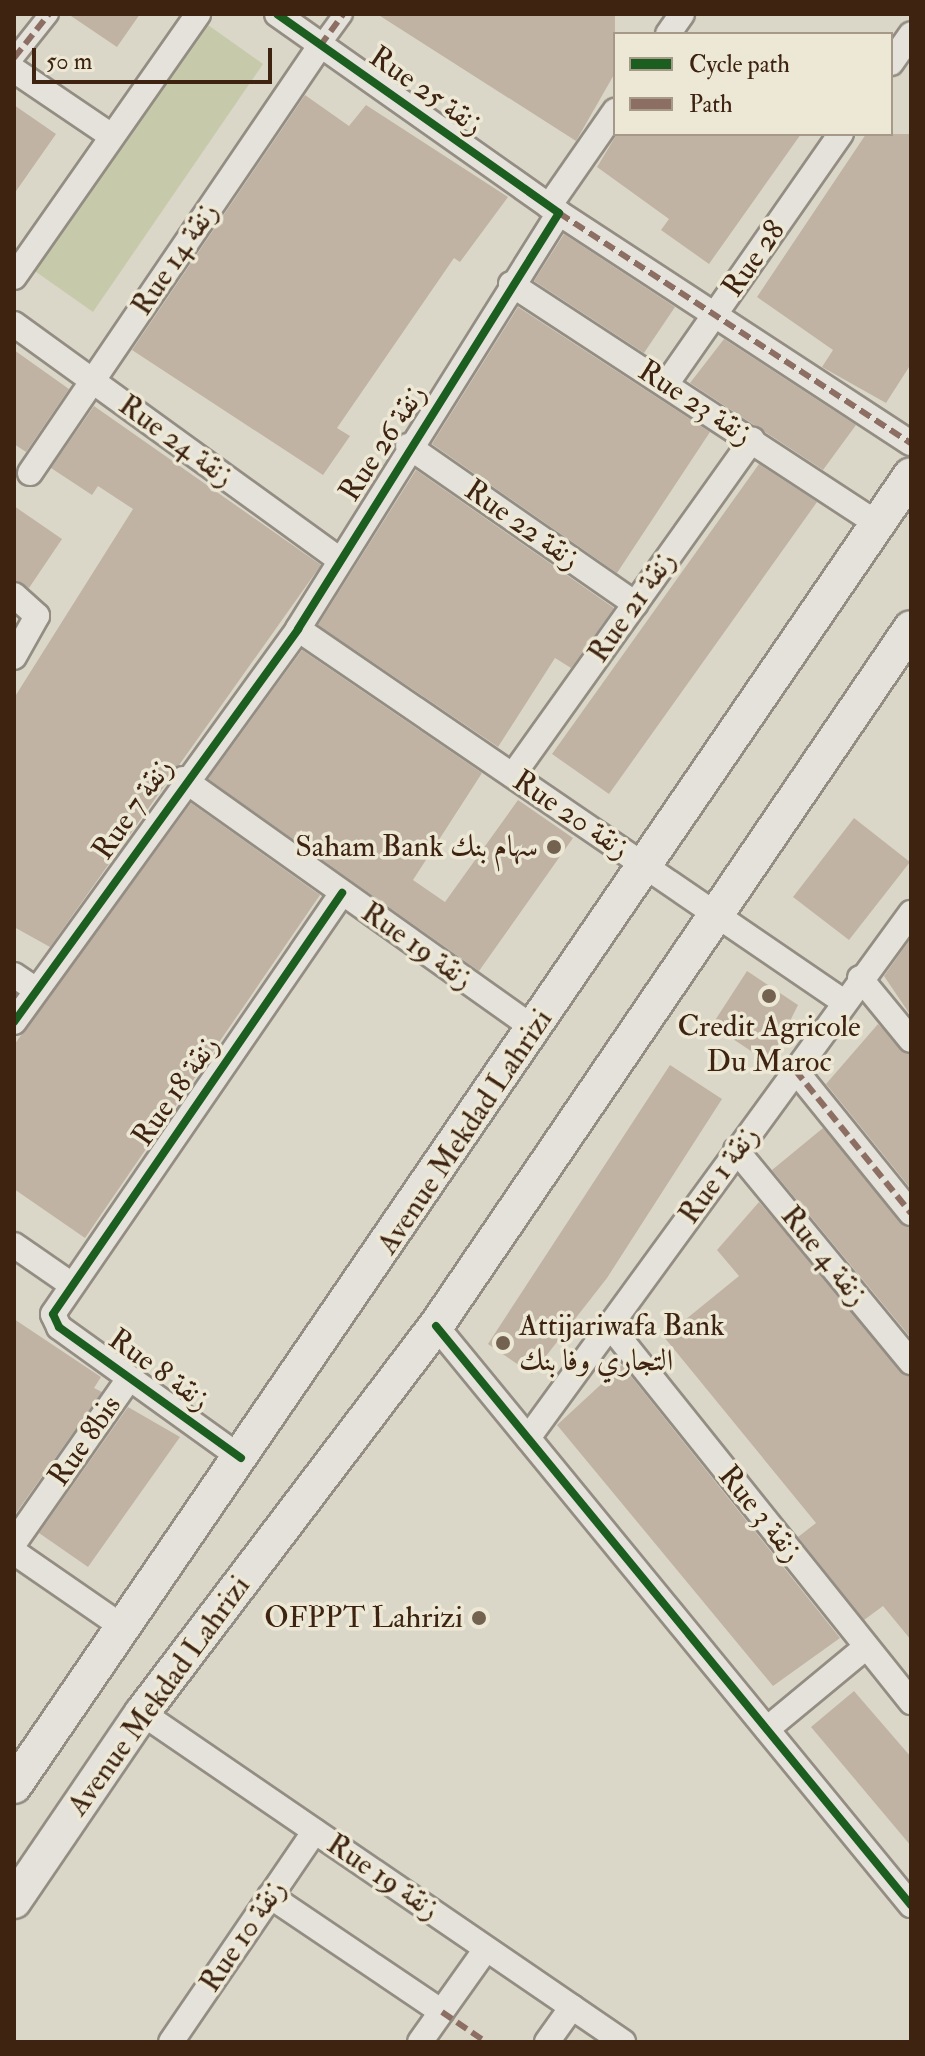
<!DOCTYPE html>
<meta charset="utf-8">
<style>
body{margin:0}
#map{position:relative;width:925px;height:2056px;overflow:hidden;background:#dbd7c8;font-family:"IM FELL Double Pica",Amiri,serif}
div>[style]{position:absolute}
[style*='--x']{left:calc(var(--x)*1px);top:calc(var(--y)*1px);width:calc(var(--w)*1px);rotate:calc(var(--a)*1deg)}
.green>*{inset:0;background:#c7caaa}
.building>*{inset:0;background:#c0b3a4}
.roads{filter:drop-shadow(2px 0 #938d83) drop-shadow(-2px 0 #938d83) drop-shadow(0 2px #938d83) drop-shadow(0 -2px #938d83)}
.pedestrian>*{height:18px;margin:-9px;padding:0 9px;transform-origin:9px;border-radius:9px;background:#e4e2da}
.minor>*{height:24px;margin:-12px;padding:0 12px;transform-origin:12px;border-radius:12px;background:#e4e2da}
.secondary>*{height:34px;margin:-17px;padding:0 17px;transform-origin:17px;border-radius:17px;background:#e4e2da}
.quiet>*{height:6px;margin-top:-3px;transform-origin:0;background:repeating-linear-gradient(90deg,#8d6e63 0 12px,transparent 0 18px)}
.cycleway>*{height:8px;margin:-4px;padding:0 4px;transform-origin:4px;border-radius:4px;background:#1b5e20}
.dots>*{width:22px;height:22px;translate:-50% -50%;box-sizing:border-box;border:4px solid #ede8d6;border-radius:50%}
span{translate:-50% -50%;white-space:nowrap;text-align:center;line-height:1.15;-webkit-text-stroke:7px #ede8d6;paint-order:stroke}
.street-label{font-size:30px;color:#3d2310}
.poi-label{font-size:30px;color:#3d2310}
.right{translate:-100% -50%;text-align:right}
.left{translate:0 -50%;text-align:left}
.frame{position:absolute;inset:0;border:16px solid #3d2310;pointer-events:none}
.legend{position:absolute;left:613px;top:32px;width:280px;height:104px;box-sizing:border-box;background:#ede8d6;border:2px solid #a79987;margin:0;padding:10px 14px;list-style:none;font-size:24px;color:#3d2310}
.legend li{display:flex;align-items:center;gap:16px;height:40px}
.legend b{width:40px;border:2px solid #a79987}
.scale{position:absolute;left:32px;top:48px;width:240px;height:36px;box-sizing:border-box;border:4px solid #3d2310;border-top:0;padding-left:10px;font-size:24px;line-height:28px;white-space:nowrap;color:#3d2310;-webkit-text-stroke:6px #ede8d6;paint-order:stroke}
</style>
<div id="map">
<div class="green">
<i style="clip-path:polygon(201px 20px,263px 64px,93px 312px,29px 267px)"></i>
</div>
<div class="building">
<i style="clip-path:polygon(68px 14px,140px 14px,117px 47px)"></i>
<i style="clip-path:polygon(377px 14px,615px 14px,615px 73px,576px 141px)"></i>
<i style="clip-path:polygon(305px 95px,349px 126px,366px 105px,508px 197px,460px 262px,454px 258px,337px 428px,350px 436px,323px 475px,132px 350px)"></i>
<i style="clip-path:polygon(14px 105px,56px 134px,14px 194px)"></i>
<i style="clip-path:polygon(617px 134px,801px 134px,709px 264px,661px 230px,669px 219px,597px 167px)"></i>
<i style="clip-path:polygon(866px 134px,911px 134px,911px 364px,886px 403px,822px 367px,833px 350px,757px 297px)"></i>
<i style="clip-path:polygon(564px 234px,675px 307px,644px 353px,534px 281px)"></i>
<i style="clip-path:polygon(518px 307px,710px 432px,617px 573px,432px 444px)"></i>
<i style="clip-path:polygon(724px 339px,856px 425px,823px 470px,690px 383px)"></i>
<i style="clip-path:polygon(14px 350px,69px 389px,26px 452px,14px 444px)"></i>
<i style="clip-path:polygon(94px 406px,321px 565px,50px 947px,14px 927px,14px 698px,133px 509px,98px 486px,92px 495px,51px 468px)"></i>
<i style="clip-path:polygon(759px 464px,817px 502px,609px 794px,552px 754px)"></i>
<i style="clip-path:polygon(416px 470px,614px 608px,571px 668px,555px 658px,498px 747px,318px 625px)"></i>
<i style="clip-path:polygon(14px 506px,62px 539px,29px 588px,14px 580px)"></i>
<i style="clip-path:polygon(302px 650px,482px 773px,413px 880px,445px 902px,518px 800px,573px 838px,479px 971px,208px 779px)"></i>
<i style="clip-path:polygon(191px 803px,320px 895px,85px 1238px,14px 1189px,14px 1045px)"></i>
<i style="clip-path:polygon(854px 818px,910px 862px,849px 940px,793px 897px)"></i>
<i style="clip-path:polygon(911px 938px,911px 1016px,884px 976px)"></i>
<i style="clip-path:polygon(747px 971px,798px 1005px,769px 1063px,712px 1025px)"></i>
<i style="clip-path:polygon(878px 1024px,911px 1055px,911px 1189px,826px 1084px)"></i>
<i style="clip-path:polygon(670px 1065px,722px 1099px,607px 1278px,532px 1374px,488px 1344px)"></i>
<i style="clip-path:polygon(823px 1128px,911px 1228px,911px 1338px,772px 1170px)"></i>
<i style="clip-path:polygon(759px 1202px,911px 1377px,911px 1640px,883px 1606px,864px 1620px,798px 1537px,816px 1523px,664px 1337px,739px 1276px,717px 1250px)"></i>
<i style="clip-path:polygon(14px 1319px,101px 1377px,94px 1388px,102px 1392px,14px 1516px)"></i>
<i style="clip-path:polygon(622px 1365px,840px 1638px,773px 1686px,557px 1425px)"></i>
<i style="clip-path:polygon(128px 1407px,180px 1437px,88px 1567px,39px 1533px)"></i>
<i style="clip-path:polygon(854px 1691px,911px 1757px,911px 1846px,811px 1727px)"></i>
</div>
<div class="roads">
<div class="pedestrian">
<i style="--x:320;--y:46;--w:39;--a:-54"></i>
<i style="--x:14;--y:58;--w:56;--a:-51.5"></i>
</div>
<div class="minor">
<i style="--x:668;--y:34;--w:24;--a:-55"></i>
<i style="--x:891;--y:63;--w:35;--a:-55"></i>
<i style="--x:14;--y:70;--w:116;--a:34.1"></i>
<i style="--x:549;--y:206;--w:116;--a:-55.2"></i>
<i style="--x:559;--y:213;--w:420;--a:33.2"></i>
<i style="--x:14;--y:277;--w:321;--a:-55"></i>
<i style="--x:511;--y:284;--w:439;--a:33.2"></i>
<i style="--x:14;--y:324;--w:399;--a:35.9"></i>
<i style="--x:667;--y:383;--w:304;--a:-55.1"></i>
<i style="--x:408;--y:446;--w:277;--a:34.8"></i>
<i style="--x:30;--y:473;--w:516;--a:-55.82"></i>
<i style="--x:14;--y:595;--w:31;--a:42"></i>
<i style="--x:37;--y:616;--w:47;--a:119.3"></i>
<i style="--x:298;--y:629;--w:661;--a:34.34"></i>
<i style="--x:513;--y:775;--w:412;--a:-54.5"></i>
<i style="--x:183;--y:779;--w:432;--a:35.4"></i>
<i style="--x:14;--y:975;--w:27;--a:34"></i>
<i style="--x:860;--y:978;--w:80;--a:50.6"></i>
<i style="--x:14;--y:1022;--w:485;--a:-54.1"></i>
<i style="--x:298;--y:629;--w:491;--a:-57.9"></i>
<i style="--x:559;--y:213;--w:345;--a:-144.8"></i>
<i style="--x:795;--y:1070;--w:184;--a:51"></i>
<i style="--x:736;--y:1150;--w:275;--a:50.5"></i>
<i style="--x:14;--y:1245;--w:70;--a:34.6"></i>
<i style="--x:436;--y:1326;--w:749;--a:50.64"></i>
<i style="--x:610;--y:1326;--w:482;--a:51.3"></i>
<i style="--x:528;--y:1438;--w:650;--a:-53.89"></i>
<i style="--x:241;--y:1458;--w:224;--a:-144.3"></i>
<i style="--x:59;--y:1327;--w:14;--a:-115"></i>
<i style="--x:53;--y:1314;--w:511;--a:-55.53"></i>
<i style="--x:14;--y:1543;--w:200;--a:-55"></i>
<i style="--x:14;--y:1552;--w:134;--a:34.6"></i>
<i style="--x:142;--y:1713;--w:583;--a:34.37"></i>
<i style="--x:767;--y:1729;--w:129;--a:-39.6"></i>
<i style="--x:270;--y:1896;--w:207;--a:34"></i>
<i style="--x:171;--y:2042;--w:255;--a:-55.7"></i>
<i style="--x:420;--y:2042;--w:114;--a:-54.6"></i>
<i style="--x:547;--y:2042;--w:43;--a:-54.5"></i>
</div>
<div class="secondary">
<i style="--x:14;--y:1786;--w:1588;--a:-55.62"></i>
<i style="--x:14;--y:1901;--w:227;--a:-55.8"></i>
<i style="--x:142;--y:1713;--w:486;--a:-52.8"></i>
<i style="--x:436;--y:1326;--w:844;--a:-55.76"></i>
</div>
</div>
<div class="quiet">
<i style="--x:320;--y:46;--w:39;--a:-54"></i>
<i style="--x:14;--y:58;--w:56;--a:-51.5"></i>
<i style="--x:559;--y:213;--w:420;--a:33.2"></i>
<i style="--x:795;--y:1070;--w:184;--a:51"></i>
<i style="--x:442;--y:2012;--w:53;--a:34.3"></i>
</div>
<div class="cycleway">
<i style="--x:14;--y:1022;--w:485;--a:-54.1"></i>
<i style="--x:298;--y:629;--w:491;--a:-57.9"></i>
<i style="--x:559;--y:213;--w:345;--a:-144.8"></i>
<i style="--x:436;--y:1326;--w:749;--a:50.64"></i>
<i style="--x:241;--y:1458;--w:224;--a:-144.3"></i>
<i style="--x:59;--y:1327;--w:14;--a:-115"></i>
<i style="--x:53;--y:1314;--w:511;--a:-55.53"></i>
</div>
<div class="dots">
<i style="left:554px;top:847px;background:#746250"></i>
<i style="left:769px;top:996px;background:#746250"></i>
<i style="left:503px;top:1343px;background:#746250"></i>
<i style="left:479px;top:1618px;background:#746250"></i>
</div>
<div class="street-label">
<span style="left:426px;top:91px;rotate:35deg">Rue 25 زنقة</span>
<span style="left:175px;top:259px;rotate:-56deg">Rue 14 زنقة</span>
<span style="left:754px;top:259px;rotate:-55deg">Rue 28</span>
<span style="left:695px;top:403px;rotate:33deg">Rue 23 زنقة</span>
<span style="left:176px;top:441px;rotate:36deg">Rue 24 زنقة</span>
<span style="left:383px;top:443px;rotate:-57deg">Rue 26 زنقة</span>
<span style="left:522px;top:525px;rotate:35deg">Rue 22 زنقة</span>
<span style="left:632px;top:607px;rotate:-55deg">Rue 21 زنقة</span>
<span style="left:133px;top:809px;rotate:-55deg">Rue 7 زنقة</span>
<span style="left:571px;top:815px;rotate:34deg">Rue 20 زنقة</span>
<span style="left:417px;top:946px;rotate:35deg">Rue 19 زنقة</span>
<span style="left:176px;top:1091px;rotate:-55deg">Rue 18 زنقة</span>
<span style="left:465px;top:1132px;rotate:-56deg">Avenue Mekdad Lahrizi</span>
<span style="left:719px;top:1175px;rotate:-54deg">Rue 1 زنقة</span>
<span style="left:824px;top:1256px;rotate:51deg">Rue 4 زنقة</span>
<span style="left:159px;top:1370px;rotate:36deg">Rue 8 زنقة</span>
<span style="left:85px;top:1441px;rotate:-55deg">Rue 8bis</span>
<span style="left:760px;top:1514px;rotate:51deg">Rue 3 زنقة</span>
<span style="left:159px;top:1696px;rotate:-54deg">Avenue Mekdad Lahrizi</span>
<span style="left:383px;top:1877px;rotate:34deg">Rue 19 زنقة</span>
<span style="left:243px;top:1936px;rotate:-56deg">Rue 10 زنقة</span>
</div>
<div class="poi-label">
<span class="right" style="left:538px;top:847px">Saham Bank سهام بنك</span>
<span style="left:769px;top:1044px">Credit Agricole<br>Du Maroc</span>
<span class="left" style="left:519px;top:1343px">Attijariwafa Bank<br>التجاري وفا بنك</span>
<span class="right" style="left:463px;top:1618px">OFPPT Lahrizi</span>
</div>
<div class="frame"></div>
<ul class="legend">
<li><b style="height:10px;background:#1b5e20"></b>Cycle path</li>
<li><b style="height:10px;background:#8d6e63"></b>Path</li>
</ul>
<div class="scale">50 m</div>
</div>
